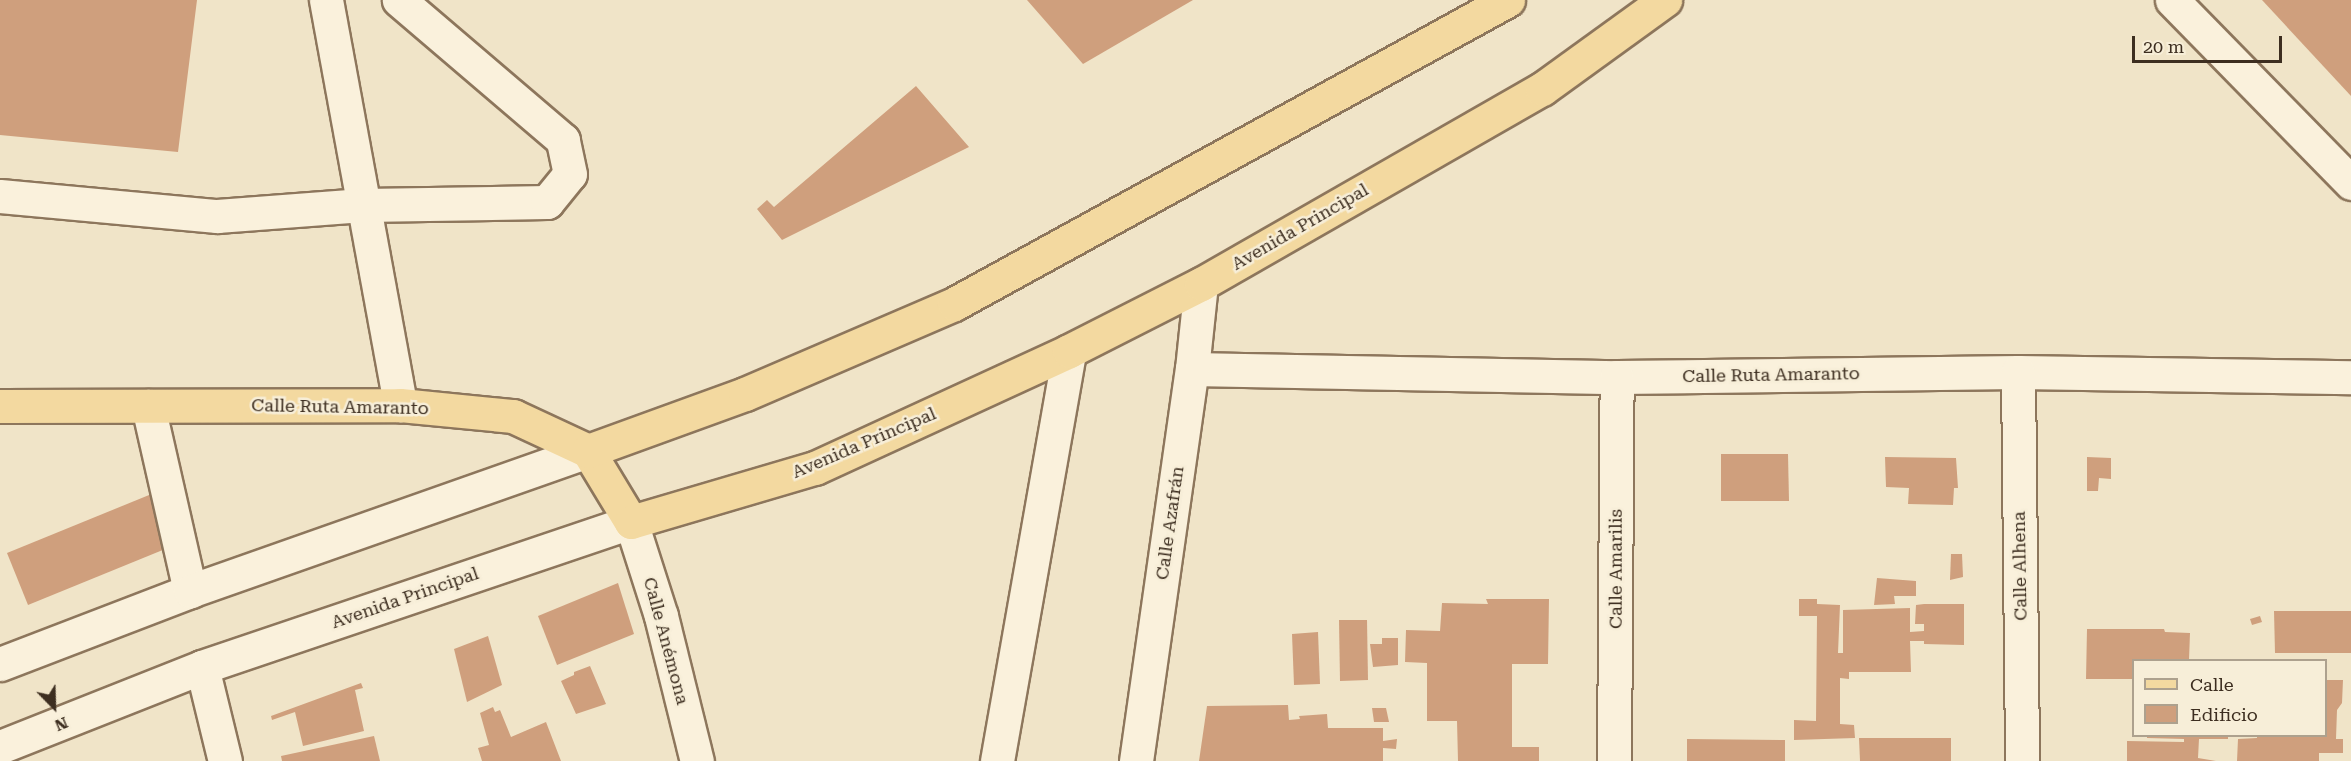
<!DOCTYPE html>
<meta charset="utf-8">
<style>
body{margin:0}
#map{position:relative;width:2351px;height:761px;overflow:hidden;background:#f0e4c8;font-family:"Roboto Serif",serif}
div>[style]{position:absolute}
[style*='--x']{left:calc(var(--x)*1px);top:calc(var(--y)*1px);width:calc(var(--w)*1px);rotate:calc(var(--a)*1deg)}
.building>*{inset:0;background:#cf9f7d}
.roads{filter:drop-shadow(2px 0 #8d765c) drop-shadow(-2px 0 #8d765c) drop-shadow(0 2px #8d765c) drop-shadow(0 -2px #8d765c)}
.minor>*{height:33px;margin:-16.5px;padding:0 16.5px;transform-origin:16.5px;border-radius:16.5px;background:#faf1dc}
.major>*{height:33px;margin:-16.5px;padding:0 16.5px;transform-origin:16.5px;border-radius:16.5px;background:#f3d9a0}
span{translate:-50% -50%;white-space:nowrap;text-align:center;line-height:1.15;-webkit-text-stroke:5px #f7eed8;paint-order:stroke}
.street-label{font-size:18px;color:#3d2e20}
.legend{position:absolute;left:2132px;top:659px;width:195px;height:78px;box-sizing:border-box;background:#f7eed8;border:2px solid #ada18e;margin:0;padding:8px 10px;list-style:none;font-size:18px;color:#3d2e20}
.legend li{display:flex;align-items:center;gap:12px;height:30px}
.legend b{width:30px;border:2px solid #ada18e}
.north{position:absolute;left:24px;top:677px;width:60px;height:60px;-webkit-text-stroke:4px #f7eed8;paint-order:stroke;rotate:157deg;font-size:16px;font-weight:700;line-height:24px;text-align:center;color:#3d2e20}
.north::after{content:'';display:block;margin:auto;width:21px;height:27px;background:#3d2e20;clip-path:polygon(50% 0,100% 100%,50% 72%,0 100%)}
.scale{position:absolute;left:2132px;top:36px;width:150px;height:27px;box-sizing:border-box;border:3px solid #3d2e20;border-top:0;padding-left:8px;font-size:18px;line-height:21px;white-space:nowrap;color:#3d2e20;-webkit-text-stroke:4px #f7eed8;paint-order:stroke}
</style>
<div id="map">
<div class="building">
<i style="clip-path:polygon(0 0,197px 0,178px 152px,0 135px)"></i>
<i style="clip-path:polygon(1027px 0,1193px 0,1083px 64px)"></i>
<i style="clip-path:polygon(2262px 0,2351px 0,2351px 96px)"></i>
<i style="clip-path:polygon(916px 86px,969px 147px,782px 240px,757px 209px,767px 200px,774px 207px)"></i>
<i style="clip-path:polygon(1721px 454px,1788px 454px,1789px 501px,1721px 501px)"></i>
<i style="clip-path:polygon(1885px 457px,1956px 458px,1958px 488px,1954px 488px,1953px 505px,1908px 504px,1909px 488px,1886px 487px)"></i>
<i style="clip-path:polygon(2087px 457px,2111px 458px,2111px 479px,2099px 478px,2098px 491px,2087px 491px)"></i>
<i style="clip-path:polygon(154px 493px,175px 545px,28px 605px,7px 553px)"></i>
<i style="clip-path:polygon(1951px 554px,1962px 554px,1963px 577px,1950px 580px)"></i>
<i style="clip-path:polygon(1877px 578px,1916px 581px,1916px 596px,1894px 596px,1895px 604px,1874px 605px)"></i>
<i style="clip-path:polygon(618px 583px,634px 634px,557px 665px,538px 616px)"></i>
<i style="clip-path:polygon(1486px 599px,1549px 599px,1548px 664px,1512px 664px,1512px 747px,1539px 747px,1539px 761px,1458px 761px,1457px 721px,1427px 721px,1427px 663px,1405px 662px,1406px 630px,1440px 631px,1442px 603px,1488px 604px)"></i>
<i style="clip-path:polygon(1799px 599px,1817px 599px,1817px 604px,1840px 605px,1838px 653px,1843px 653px,1843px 610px,1910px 608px,1910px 632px,1924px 631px,1924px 624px,1915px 624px,1916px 605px,1924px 604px,1964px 604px,1964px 645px,1924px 644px,1924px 641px,1910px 641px,1911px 672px,1849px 672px,1849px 679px,1840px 678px,1840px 724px,1854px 725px,1855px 738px,1794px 740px,1794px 720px,1816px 721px,1817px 616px,1799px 616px)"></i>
<i style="clip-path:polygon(2274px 611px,2351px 611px,2351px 653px,2275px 653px)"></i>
<i style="clip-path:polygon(2260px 616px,2262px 622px,2252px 625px,2250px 619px)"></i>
<i style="clip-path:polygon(1339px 620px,1367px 620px,1368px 680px,1340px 681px)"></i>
<i style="clip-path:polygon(2087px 629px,2164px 629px,2165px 632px,2190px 633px,2189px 660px,2133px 660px,2133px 679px,2086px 679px)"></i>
<i style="clip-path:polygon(1318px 632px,1320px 684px,1294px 685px,1292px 634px)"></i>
<i style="clip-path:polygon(488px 636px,502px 685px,467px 702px,454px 649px)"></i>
<i style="clip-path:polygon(1382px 638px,1398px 638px,1398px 665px,1373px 667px,1370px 644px,1382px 644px)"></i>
<i style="clip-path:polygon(590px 666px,606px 704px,576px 714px,561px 681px,574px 675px,574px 672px)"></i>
<i style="clip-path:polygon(2326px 680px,2343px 680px,2342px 703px,2337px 710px,2336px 739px,2343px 739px,2343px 753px,2319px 753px,2319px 761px,2237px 761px,2238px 739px,2257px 738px,2257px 736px,2326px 736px)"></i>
<i style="clip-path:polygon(361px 683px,363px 688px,355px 690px,364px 731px,303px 746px,295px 712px,272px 720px,271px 716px)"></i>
<i style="clip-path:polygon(1288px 705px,1289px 720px,1300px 719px,1299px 716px,1327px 714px,1328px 728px,1383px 728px,1383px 741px,1397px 739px,1396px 749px,1383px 748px,1383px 761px,1199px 761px,1207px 706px)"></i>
<i style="clip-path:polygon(493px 707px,495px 712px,500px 710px,511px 737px,546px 722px,561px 761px,482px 761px,478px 748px,489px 745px,480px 713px)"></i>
<i style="clip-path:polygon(1372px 708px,1386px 708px,1389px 722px,1374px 722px)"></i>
<i style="clip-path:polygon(374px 736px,380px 761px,282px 761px,281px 756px)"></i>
<i style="clip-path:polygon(2147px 736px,2228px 736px,2228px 739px,2199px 739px,2198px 758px,2216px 761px,2127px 761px,2127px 741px,2184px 742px,2184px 739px,2147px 738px)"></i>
<i style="clip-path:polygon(1859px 738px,1951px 738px,1951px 761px,1860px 761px)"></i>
<i style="clip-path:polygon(1687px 739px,1785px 740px,1785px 761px,1687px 761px)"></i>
</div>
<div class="roads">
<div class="minor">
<i style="--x:326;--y:0;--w:412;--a:79.6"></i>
<i style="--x:2172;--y:0;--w:256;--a:45.6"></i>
<i style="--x:0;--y:196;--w:218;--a:5.3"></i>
<i style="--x:217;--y:216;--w:146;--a:-4.3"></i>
<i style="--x:363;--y:205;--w:184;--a:-0.9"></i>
<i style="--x:547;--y:202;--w:36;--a:-51"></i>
<i style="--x:570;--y:174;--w:35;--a:-102"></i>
<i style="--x:563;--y:140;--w:216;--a:-139.5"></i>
<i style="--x:1192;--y:369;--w:425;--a:1.1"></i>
<i style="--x:1617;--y:377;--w:401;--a:-0.7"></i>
<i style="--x:2018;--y:372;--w:333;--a:0.9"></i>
<i style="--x:2018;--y:372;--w:389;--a:89.4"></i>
<i style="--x:148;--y:406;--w:190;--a:77.2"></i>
<i style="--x:0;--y:664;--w:204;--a:-21"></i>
<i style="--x:190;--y:591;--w:422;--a:-19.4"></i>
<i style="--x:202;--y:667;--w:97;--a:76.3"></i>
<i style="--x:0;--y:747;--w:217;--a:-21.6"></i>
<i style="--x:202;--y:667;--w:453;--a:-18.7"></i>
<i style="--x:631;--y:522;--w:99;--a:72.3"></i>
<i style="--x:661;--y:616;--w:149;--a:76.1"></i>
<i style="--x:997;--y:761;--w:416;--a:-80"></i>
<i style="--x:1136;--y:761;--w:396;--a:-81.9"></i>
<i style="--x:1192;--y:369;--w:85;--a:-84"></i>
<i style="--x:1614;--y:761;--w:384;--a:-89.6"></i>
</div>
<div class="major">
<i style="--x:0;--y:406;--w:400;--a:-0.1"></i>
<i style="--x:400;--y:405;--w:114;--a:5.6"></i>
<i style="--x:513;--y:416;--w:83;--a:25"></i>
<i style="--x:588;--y:451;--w:83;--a:58.8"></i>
<i style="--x:631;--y:522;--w:192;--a:-16.4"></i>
<i style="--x:815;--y:468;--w:280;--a:-24.7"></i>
<i style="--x:1069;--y:351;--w:148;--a:-26.9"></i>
<i style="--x:1201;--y:284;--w:393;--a:-29.8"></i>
<i style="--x:1542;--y:89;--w:152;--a:-35.9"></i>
<i style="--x:588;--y:451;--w:167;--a:-20"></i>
<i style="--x:745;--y:394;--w:228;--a:-23.3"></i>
<i style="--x:954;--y:304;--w:632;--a:-28.76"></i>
</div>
</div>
<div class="street-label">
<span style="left:1300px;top:227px;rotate:-30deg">Avenida Principal</span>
<span style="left:1771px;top:375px;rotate:-1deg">Calle Ruta Amaranto</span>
<span style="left:340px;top:407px;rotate:1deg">Calle Ruta Amaranto</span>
<span style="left:864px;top:443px;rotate:-23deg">Avenida Principal</span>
<span style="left:1170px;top:523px;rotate:-82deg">Calle Azafrán</span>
<span style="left:2020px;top:566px;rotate:-91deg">Calle Alhena</span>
<span style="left:1616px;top:569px;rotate:-90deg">Calle Amarilis</span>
<span style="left:405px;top:598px;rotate:-19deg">Avenida Principal</span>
<span style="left:666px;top:641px;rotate:75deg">Calle Anémona</span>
</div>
<ul class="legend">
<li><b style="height:8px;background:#f3d9a0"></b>Calle</li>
<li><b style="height:16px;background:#cf9f7d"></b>Edificio</li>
</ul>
<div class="north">N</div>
<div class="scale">20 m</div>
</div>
